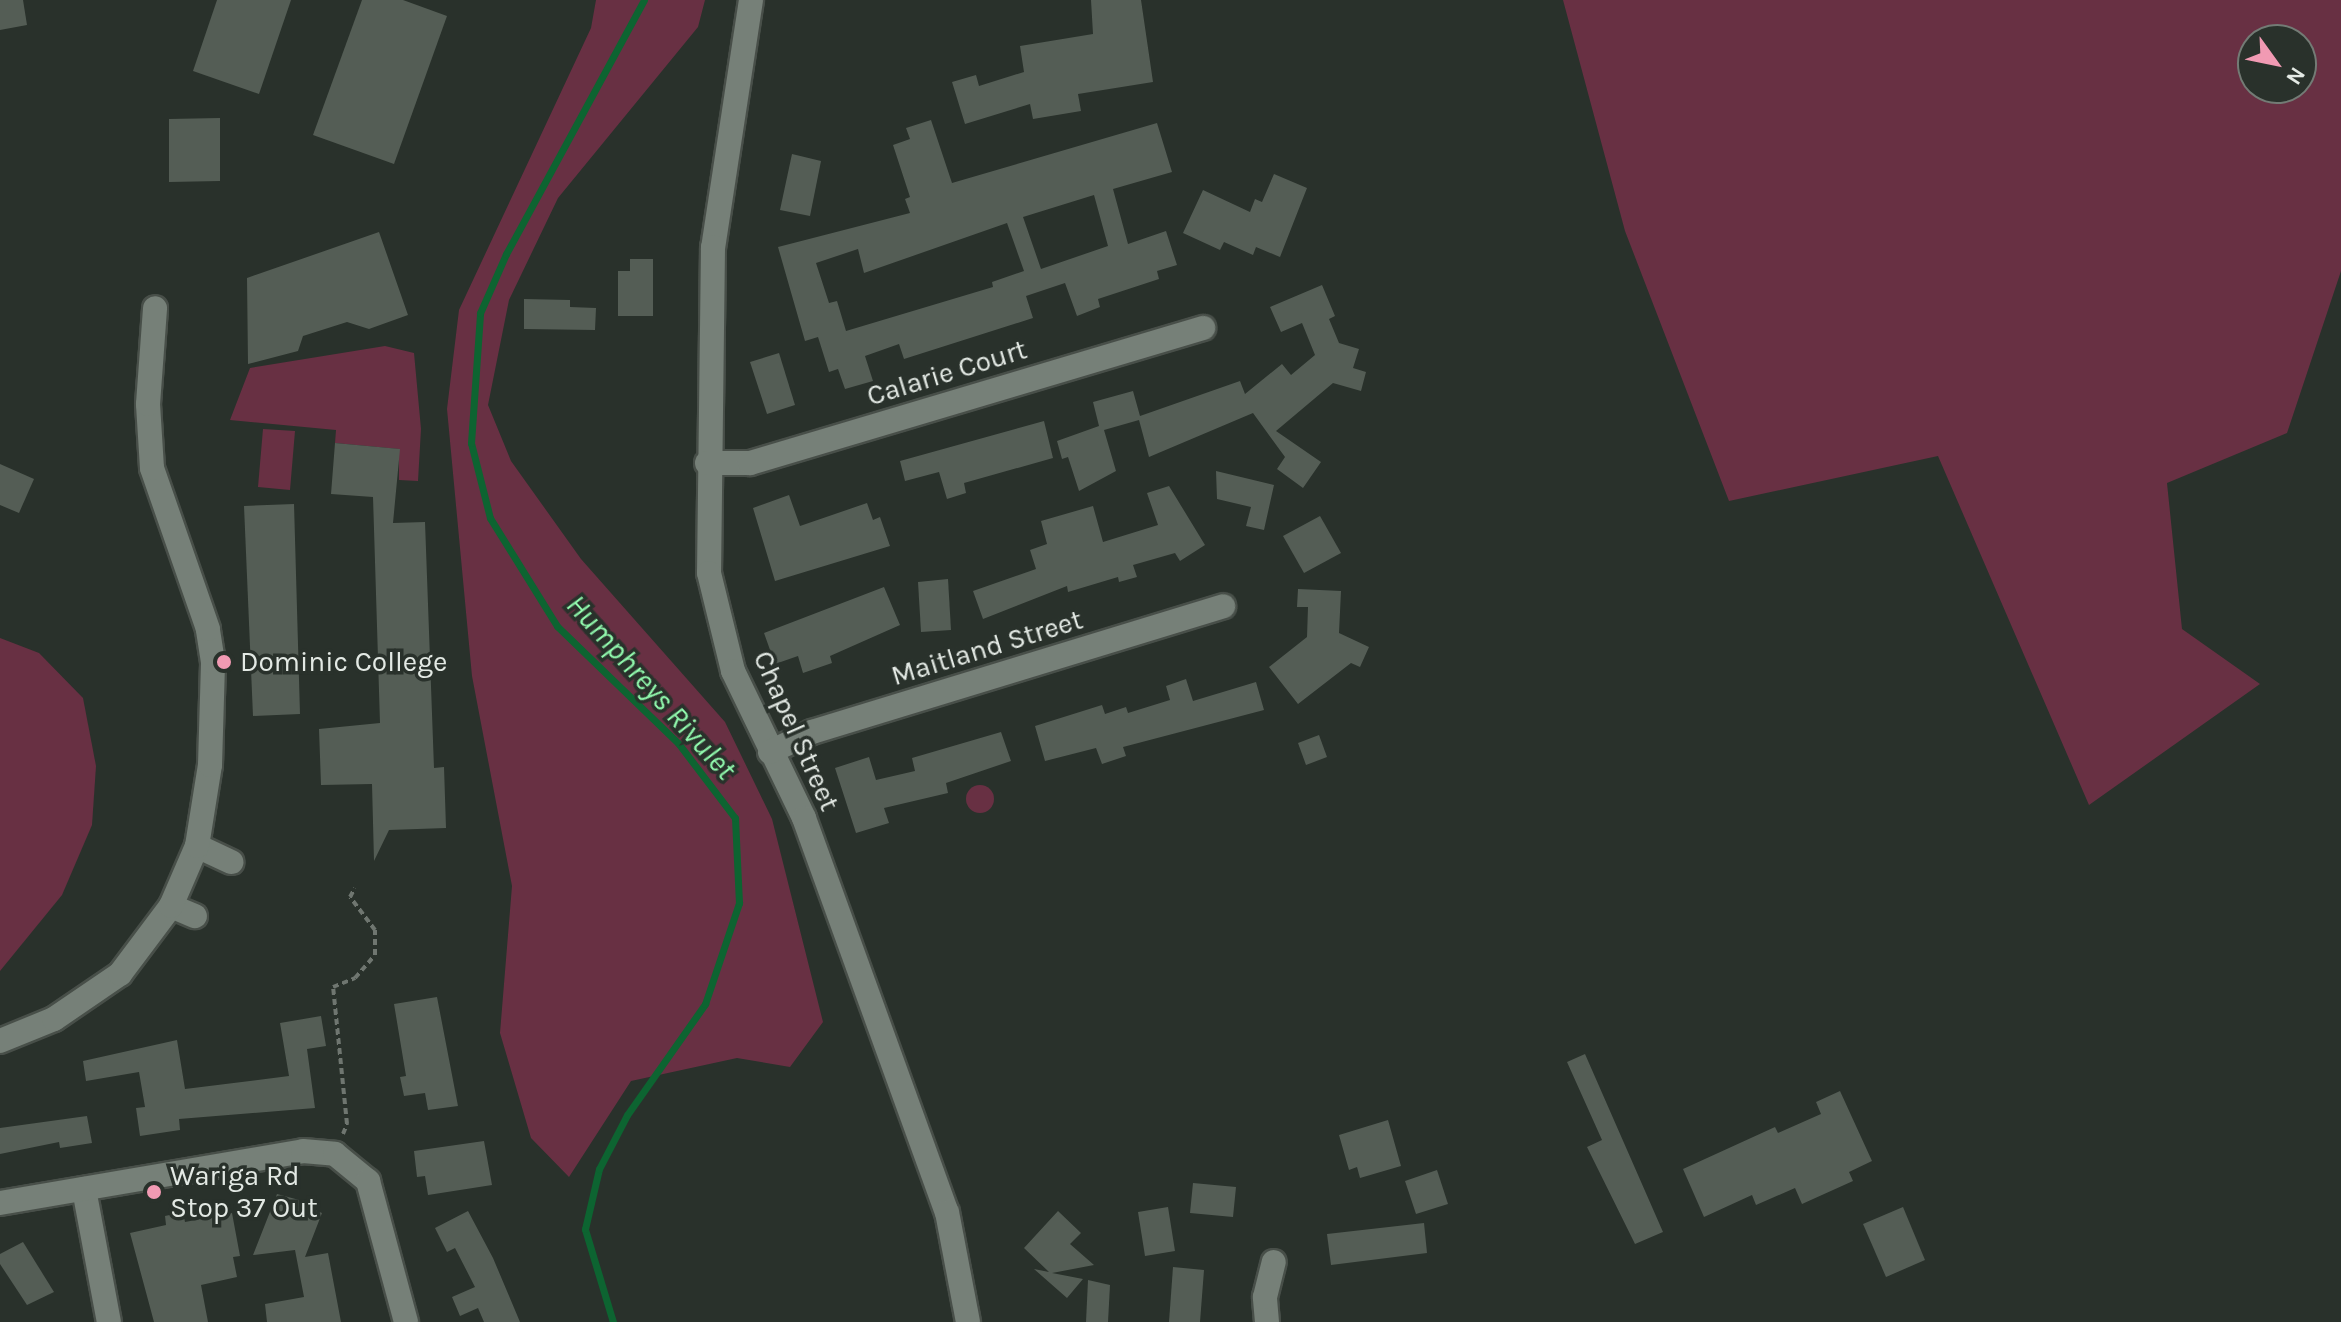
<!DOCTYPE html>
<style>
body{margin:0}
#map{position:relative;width:2341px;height:1322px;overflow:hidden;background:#29312b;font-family:Karla,sans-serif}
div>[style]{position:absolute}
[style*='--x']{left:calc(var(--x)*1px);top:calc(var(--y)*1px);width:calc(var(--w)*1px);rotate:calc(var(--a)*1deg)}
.green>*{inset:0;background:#683043}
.round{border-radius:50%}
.stream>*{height:7px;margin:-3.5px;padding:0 3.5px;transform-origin:3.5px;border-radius:3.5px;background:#0d6431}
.building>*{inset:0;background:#545d55}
.path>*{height:4px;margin-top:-2px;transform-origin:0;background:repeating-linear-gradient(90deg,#6f7670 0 6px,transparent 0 10px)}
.roads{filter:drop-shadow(2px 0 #484f49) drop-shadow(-2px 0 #484f49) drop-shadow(0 2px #484f49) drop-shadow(0 -2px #484f49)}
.minor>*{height:24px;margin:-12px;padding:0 12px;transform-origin:12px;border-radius:12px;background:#768078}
.dots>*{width:22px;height:22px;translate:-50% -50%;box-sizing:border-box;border:4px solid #29312b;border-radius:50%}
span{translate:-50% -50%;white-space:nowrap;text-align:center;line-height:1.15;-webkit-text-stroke:7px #29312b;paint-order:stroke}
.street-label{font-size:28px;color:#e3e9e4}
.poi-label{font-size:28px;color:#e3e9e4}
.left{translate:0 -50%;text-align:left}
.water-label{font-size:30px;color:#91f9ad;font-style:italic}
.north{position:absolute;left:2237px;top:24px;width:80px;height:80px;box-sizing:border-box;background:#29312b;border:2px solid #737b75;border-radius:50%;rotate:123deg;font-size:22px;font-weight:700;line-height:32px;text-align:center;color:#e3e9e4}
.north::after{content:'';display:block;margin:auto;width:28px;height:36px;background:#f19ab3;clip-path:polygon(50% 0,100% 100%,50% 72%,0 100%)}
</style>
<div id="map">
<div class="green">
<i style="clip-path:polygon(596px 0,705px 0,698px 27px,558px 198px,509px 300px,488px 405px,511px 461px,581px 559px,725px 722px,772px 819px,823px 1022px,790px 1067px,737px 1058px,631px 1081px,569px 1177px,531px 1138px,500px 1033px,512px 886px,472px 676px,447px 409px,459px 310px,591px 28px)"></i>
<i style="clip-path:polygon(evenodd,1563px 0,2341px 0,2341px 271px,2287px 433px,2167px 483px,2182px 629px,2260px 684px,2089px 805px,1938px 456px,1729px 501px,1625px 231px,1563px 0,2253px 40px,2301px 40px,2301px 88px,2253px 88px,2253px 40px)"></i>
<i style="clip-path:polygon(385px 346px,414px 353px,421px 429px,418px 481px,399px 480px,399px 449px,335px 443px,336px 430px,230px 420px,250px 368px)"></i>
<i style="clip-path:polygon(263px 429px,295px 431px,290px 490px,258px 487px)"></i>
<i style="clip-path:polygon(0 638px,39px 653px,83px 698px,96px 766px,92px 825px,62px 895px,0 971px)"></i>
<i class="round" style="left:966px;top:785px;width:28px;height:28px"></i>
</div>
<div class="stream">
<i style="--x:613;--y:1322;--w:97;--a:-106.8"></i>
<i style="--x:585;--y:1229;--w:62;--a:-76.9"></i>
<i style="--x:599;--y:1169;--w:61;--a:-62.6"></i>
<i style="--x:627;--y:1115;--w:136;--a:-54.9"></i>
<i style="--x:705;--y:1004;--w:107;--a:-71.4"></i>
<i style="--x:739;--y:903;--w:85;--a:-92.7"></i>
<i style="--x:735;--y:818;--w:94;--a:-127.2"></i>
<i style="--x:678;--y:743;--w:168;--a:-136"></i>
<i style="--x:557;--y:626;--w:127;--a:-121.8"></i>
<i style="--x:490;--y:518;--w:77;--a:-104.2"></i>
<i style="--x:471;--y:443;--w:130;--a:-86"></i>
<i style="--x:480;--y:313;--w:64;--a:-66.2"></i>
<i style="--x:506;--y:254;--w:289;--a:-61.5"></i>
</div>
<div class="building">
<i style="clip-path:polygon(0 0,23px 0,27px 25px,0 30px)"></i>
<i style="clip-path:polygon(217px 0,291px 0,259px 94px,193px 71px)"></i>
<i style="clip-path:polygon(362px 0,403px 0,447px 16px,394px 164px,313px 135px)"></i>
<i style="clip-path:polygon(1091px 0,1141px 0,1153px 82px,1078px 94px,1081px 111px,1033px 119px,1030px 104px,965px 124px,952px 82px,976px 75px,979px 86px,1024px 72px,1020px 46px,1093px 34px)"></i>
<i style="clip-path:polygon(220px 118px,220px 181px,169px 182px,169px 119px)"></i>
<i style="clip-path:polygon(evenodd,931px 120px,952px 183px,1157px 123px,1172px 172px,1113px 189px,1128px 244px,1166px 231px,1177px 265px,1157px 271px,1159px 279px,1098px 299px,1100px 307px,1077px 316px,1065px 283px,1026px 296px,1033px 318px,904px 359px,899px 344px,865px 356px,873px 381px,845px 389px,838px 369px,829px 372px,818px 337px,805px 341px,778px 247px,910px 213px,905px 199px,910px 197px,893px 145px,910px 139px,906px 128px,931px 120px,1094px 195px,1108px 246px,1041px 269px,1023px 217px,1094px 195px,931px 120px,1007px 223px,1024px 271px,992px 282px,993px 287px,846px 331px,837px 301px,829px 303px,816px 263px,858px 249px,864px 273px,1007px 223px)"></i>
<i style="clip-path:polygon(792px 154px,821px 161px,810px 216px,780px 210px)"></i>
<i style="clip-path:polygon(1274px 174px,1307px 188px,1280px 257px,1256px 247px,1253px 255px,1224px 242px,1220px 250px,1183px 233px,1203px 190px,1250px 212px,1255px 199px,1262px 202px)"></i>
<i style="clip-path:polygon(379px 232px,408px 315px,369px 329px,347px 322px,303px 336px,298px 351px,248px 364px,247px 278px)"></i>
<i style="clip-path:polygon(630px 259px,653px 259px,653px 316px,618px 316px,618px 271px,630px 271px)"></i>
<i style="clip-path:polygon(1322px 285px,1335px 316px,1329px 319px,1339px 343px,1359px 349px,1353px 368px,1366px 372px,1361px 391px,1333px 383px,1276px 431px,1321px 462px,1303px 488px,1277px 469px,1285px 457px,1253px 413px,1149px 457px,1139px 420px,1104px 430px,1116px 471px,1079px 491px,1068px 457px,1062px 459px,1057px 441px,1099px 426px,1093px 402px,1133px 391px,1140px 416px,1240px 381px,1245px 394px,1282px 364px,1291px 375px,1315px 355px,1302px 323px,1281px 332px,1270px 307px)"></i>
<i style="clip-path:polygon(524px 299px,570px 300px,570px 307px,596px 308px,595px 330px,524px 329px)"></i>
<i style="clip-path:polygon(779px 353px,795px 405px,767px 414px,750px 362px)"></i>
<i style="clip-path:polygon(1044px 421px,1053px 458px,964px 483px,966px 493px,947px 499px,939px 472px,905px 481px,900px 461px)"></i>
<i style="clip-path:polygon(335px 443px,400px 449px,393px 523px,425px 522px,434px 768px,444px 767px,446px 828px,389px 830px,374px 861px,372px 784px,321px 785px,319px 729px,380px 723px,373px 497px,331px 494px)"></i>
<i style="clip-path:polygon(0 464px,34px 479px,19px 513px,0 505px)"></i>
<i style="clip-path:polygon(1216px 471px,1274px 485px,1264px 530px,1246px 526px,1251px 507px,1217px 499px)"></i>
<i style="clip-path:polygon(1169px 486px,1205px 545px,1180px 561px,1175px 553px,1133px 565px,1137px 577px,1119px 582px,1118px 577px,1068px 592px,1067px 586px,983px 619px,973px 591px,1036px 569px,1030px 550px,1047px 544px,1041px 521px,1093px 506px,1103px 542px,1158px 525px,1147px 493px)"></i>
<i style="clip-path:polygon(789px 495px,800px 526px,867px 503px,873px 520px,880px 517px,890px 546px,775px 581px,753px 508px)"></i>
<i style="clip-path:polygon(294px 504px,300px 714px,253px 716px,244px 506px)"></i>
<i style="clip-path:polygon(1320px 516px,1341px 553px,1304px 573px,1283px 536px)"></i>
<i style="clip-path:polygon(948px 579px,951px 630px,921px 632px,918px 582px)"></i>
<i style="clip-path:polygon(884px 587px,900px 625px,830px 656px,832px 663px,803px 673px,798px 656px,775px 664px,764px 633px)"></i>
<i style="clip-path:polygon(1298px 589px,1341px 591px,1339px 633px,1369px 647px,1360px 667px,1351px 663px,1298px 704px,1269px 667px,1307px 637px,1308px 607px,1297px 607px)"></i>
<i style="clip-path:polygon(1186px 679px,1193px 701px,1256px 682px,1264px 710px,1123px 747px,1126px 756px,1102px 764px,1096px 748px,1045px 761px,1035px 726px,1102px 705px,1105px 714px,1126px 707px,1128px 713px,1170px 700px,1166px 686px)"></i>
<i style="clip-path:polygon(1001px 732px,1011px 761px,946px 783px,948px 793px,884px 808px,889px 823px,856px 833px,835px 768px,869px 757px,876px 780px,915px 771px,912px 758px)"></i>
<i style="clip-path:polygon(1319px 735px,1327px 757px,1306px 765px,1298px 743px)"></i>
<i style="clip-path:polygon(437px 997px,458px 1106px,428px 1110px,425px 1093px,404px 1096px,400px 1077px,406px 1076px,394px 1004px)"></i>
<i style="clip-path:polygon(321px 1016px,326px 1046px,307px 1049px,315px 1108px,179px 1119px,180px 1130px,140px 1136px,136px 1108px,145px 1107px,139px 1072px,86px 1081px,83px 1061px,177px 1040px,185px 1089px,289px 1076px,280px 1023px)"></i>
<i style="clip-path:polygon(1585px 1054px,1663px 1232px,1635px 1244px,1587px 1147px,1602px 1140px,1567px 1062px)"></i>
<i style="clip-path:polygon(1840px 1091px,1872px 1161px,1849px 1172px,1853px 1181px,1802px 1204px,1795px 1188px,1756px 1205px,1752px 1195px,1704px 1217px,1683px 1169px,1775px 1127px,1778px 1133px,1821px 1114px,1816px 1102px)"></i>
<i style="clip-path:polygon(87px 1116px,92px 1143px,60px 1148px,59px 1142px,0 1154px,0 1128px)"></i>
<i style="clip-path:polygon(1388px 1120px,1401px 1166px,1360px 1178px,1357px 1167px,1349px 1170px,1339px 1135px)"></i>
<i style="clip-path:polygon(484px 1141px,492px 1185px,428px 1195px,425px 1176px,417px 1177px,414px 1151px)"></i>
<i style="clip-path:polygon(1437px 1170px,1448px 1204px,1416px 1214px,1405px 1181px)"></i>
<i style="clip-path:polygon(1193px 1183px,1236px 1187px,1233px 1217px,1190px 1213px)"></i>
<i style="clip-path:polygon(277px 1194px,314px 1204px,312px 1209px,322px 1213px,305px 1257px,328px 1253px,341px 1322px,267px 1322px,265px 1304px,304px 1297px,295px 1250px,253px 1255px)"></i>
<i style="clip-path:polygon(1168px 1207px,1175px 1251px,1145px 1256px,1138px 1212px)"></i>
<i style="clip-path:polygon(1903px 1207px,1925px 1260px,1886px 1277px,1863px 1224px)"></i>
<i style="clip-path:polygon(468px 1211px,493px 1258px,520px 1322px,484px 1322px,478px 1308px,460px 1316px,452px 1297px,475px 1287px,455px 1248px,447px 1252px,435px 1228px)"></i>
<i style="clip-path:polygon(1058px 1211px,1081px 1233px,1070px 1244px,1094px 1265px,1052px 1273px,1083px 1279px,1067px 1298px,1034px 1269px,1049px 1272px,1024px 1248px)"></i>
<i style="clip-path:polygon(183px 1212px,185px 1222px,232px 1213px,240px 1256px,233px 1257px,237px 1277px,201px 1285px,208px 1322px,154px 1322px,130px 1233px,166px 1225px,165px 1216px)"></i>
<i style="clip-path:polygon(1424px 1223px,1427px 1253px,1331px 1265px,1327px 1234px)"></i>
<i style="clip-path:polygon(23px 1242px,54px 1292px,27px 1305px,0 1264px,0 1254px)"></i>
<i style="clip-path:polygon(1173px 1267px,1204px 1270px,1200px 1322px,1169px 1322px)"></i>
<i style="clip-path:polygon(1088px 1280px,1110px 1285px,1108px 1322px,1086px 1322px)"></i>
</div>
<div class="path">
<i style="--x:343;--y:1134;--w:11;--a:-68"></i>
<i style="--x:347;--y:1124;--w:138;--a:-95.8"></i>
<i style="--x:333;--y:987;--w:24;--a:-22"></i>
<i style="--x:355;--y:978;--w:30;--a:-49"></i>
<i style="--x:375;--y:955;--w:25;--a:-90"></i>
<i style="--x:375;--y:930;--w:41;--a:-127.1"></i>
<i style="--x:350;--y:897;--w:10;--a:-61"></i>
</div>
<div class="roads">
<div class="minor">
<i style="--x:751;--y:0;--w:250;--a:98.7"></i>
<i style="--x:713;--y:247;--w:326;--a:90.7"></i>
<i style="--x:709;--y:573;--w:101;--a:76.2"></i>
<i style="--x:733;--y:671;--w:163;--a:64.2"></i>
<i style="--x:804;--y:818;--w:419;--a:70.1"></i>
<i style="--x:947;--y:1212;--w:112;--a:79.2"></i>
<i style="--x:707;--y:463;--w:43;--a:0"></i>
<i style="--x:750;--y:463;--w:473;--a:-16.6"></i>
<i style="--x:770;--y:752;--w:47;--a:-25.5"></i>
<i style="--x:812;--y:732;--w:430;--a:-17"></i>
<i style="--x:197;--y:846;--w:38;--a:25"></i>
<i style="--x:171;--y:906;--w:26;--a:23"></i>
<i style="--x:0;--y:1041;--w:58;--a:-22.2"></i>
<i style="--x:54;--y:1019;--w:80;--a:-34.3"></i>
<i style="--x:120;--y:974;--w:85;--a:-53.1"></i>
<i style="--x:171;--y:906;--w:65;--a:-66.6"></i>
<i style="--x:197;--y:846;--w:82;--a:-80.9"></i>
<i style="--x:210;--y:765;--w:103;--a:-88.3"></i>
<i style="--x:213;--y:662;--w:33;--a:-99"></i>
<i style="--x:208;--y:629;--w:170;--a:-109.2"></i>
<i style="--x:152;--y:468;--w:64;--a:-93.6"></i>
<i style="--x:148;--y:404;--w:96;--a:-85.8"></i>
<i style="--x:84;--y:1189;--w:135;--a:79.4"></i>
<i style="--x:0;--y:1203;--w:307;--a:-9.7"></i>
<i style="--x:303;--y:1151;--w:32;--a:5"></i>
<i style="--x:335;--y:1154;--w:43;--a:39.3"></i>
<i style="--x:368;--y:1181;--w:146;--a:74.9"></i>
<i style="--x:1267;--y:1322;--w:25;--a:-95"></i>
<i style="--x:1265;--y:1297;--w:36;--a:-76"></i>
</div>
</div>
<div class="dots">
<i style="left:224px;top:662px;background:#f19ab3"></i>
<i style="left:154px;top:1192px;background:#f19ab3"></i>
</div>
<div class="street-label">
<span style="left:947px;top:373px;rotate:-17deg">Calarie Court</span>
<span style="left:987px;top:648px;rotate:-17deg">Maitland Street</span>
<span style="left:796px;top:731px;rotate:66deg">Chapel Street</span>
</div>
<div class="poi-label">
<span class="left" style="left:240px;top:662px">Dominic College</span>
<span class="left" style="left:170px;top:1192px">Wariga Rd<br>Stop 37 Out</span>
</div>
<div class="water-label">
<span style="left:651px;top:687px;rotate:48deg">Humphreys Rivulet</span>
</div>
<div class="north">N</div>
</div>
